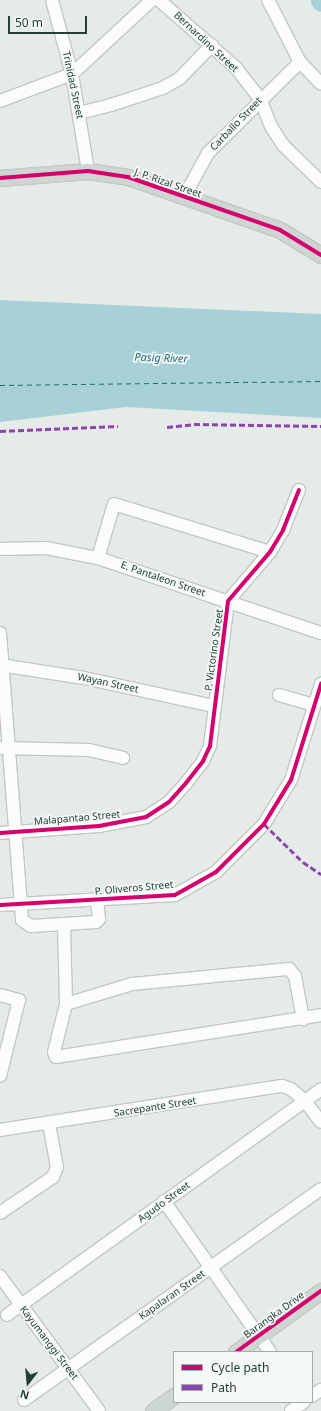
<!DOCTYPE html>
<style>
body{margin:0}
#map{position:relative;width:321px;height:1411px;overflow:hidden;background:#e5ebe8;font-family:"Noto Sans",sans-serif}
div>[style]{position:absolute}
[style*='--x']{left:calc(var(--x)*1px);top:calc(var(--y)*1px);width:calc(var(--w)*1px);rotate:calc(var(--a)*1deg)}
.water>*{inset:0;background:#a7d1d7}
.river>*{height:19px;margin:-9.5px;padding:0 9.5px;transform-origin:9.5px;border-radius:9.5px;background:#a7d1d7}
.ferry>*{height:1px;margin-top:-0.5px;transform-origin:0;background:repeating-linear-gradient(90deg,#1e6979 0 5px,transparent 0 9px)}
.roads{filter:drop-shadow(1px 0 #c2c8c5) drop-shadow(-1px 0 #c2c8c5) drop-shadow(0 1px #c2c8c5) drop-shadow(0 -1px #c2c8c5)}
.minor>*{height:12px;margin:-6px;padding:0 6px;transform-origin:6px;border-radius:6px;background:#fbfcfc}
.major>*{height:15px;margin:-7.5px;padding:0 7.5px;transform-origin:7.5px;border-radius:7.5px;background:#ced6d4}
.quiet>*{height:3px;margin-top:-1.5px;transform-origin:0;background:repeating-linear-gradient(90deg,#8e44ad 0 6px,transparent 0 9px)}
.cycleway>*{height:4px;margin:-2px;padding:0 2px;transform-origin:2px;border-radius:2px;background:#d6006c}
span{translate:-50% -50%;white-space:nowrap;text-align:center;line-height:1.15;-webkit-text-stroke:3.5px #f4f9f7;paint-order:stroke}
.street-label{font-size:10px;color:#233e37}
.water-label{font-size:11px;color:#1e6979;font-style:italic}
.legend{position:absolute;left:173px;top:1351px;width:140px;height:52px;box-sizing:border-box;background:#f4f9f7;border:1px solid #a0aeaa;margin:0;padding:5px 7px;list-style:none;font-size:12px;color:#233e37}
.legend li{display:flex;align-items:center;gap:8px;height:20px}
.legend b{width:20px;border:1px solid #a0aeaa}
.north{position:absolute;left:8px;top:1363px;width:40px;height:40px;-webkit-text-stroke:3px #f4f9f7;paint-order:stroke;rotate:196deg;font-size:11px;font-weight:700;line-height:16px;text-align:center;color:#233e37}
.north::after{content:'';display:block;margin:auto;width:14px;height:18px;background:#233e37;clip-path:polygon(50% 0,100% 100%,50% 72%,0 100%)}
.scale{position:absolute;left:8px;top:16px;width:79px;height:18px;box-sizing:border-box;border:2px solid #233e37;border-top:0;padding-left:5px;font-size:12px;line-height:14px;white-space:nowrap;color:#233e37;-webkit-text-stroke:3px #f4f9f7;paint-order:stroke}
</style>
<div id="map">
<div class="water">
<i style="clip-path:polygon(0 300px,321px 314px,321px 418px,126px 407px,0 422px)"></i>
</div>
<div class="river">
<i style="--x:320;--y:0;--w:2;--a:63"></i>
</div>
<div class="ferry">
<i style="--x:0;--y:385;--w:321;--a:-0.7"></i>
</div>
<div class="roads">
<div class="minor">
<i style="--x:52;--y:0;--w:77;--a:74.9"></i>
<i style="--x:72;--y:74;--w:98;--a:80.6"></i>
<i style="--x:159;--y:0;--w:103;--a:41.4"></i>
<i style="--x:236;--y:68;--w:39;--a:52"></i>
<i style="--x:260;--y:99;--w:31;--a:68"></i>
<i style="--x:272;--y:128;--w:20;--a:57"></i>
<i style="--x:283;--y:145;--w:53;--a:44.2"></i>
<i style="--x:268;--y:0;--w:70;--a:62.7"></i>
<i style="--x:300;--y:62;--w:30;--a:46"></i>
<i style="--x:0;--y:101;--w:77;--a:-20.6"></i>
<i style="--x:72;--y:74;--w:109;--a:-42.8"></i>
<i style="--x:79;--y:113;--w:33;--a:-14"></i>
<i style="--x:111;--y:105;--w:55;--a:-18.1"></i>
<i style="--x:163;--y:88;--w:20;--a:-30"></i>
<i style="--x:180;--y:78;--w:46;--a:-45.9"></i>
<i style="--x:184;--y:197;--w:50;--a:-61.4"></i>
<i style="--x:208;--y:153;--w:129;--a:-44.7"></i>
<i style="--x:0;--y:549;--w:46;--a:-1.2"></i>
<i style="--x:46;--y:548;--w:53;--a:10.9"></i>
<i style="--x:98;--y:558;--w:235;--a:18.6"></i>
<i style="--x:98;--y:558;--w:56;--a:-73.5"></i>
<i style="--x:114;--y:504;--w:163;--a:17.1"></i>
<i style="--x:0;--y:633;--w:288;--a:85.6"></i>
<i style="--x:22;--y:920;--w:11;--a:34"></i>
<i style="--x:31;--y:926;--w:65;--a:-3.5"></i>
<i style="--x:96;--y:922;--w:4;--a:-45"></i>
<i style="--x:99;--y:919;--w:19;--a:-96"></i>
<i style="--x:0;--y:665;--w:85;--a:8.8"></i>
<i style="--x:84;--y:678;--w:133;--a:12.2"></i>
<i style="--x:279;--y:695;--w:37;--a:16"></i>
<i style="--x:1;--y:748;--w:88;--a:1.3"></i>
<i style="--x:89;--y:750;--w:35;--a:13"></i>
<i style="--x:0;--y:833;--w:99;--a:-4"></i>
<i style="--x:99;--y:826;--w:48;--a:-10.8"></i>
<i style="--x:146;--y:817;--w:27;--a:-33"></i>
<i style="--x:169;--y:802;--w:25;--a:-48"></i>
<i style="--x:186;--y:783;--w:28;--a:-52"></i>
<i style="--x:203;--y:761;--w:17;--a:-65"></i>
<i style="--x:210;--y:746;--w:146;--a:-82.9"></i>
<i style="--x:228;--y:601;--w:65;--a:-49.4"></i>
<i style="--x:270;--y:552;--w:26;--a:-59"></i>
<i style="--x:283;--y:530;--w:43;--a:-68.2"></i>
<i style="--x:0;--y:905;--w:175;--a:-3.3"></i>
<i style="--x:175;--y:895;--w:47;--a:-29.3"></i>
<i style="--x:216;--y:872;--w:68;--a:-45"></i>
<i style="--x:264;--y:824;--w:52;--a:-58.5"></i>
<i style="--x:291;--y:780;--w:101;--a:-72.6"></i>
<i style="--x:64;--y:926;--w:78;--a:88.5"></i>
<i style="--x:66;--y:1004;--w:49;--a:104"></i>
<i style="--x:54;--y:1052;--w:5;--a:68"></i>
<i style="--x:56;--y:1057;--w:268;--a:-9"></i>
<i style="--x:0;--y:995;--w:20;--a:15"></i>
<i style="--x:19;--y:1000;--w:78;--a:104"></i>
<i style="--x:66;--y:1004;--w:69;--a:-16.9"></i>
<i style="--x:132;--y:984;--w:158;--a:-5.5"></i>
<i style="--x:289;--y:969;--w:9;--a:49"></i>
<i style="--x:295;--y:976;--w:44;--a:79.5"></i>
<i style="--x:0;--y:1130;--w:285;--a:-8.9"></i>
<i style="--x:282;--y:1086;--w:9;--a:18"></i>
<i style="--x:291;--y:1089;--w:18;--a:41"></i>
<i style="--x:305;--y:1101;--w:26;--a:53"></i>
<i style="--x:164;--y:1201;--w:184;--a:54.9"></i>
<i style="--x:0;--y:1213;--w:64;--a:-34.2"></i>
<i style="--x:53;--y:1177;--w:11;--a:-68"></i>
<i style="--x:57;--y:1167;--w:44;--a:-100.5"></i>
<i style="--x:0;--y:1276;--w:167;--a:53.7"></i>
<i style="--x:7;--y:1315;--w:387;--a:-35.7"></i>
<i style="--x:312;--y:1396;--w:11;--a:-34"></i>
<i style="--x:24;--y:1400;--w:364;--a:-35.4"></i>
<i style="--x:291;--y:1411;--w:16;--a:-35"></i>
</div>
<div class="major">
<i style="--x:0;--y:178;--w:88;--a:-4.5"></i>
<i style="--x:88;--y:171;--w:40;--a:8.5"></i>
<i style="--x:128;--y:177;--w:161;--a:19.2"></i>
<i style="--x:280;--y:230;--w:48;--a:31.4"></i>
<i style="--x:236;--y:1352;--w:105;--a:-35.7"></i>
<i style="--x:153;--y:1411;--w:26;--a:-36"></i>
</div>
</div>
<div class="quiet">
<i style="--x:167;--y:427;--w:27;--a:-6"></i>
<i style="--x:194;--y:424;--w:127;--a:0.9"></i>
<i style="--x:0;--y:431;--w:118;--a:-2.4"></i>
<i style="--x:264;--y:824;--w:54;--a:44.3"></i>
<i style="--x:303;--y:862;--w:22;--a:34"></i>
</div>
<div class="cycleway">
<i style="--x:0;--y:178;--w:88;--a:-4.5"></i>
<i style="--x:88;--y:171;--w:40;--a:8.5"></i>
<i style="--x:128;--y:177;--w:161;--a:19.2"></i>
<i style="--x:280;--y:230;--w:48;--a:31.4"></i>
<i style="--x:0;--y:833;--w:99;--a:-4"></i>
<i style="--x:99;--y:826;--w:48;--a:-10.8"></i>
<i style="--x:146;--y:817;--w:27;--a:-33"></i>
<i style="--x:169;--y:802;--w:25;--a:-48"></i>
<i style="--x:186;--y:783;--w:28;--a:-52"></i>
<i style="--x:203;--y:761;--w:17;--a:-65"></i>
<i style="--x:210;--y:746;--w:146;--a:-82.9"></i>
<i style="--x:228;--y:601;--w:65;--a:-49.4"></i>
<i style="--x:270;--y:552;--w:26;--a:-59"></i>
<i style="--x:283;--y:530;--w:43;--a:-68.2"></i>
<i style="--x:0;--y:905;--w:175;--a:-3.3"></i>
<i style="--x:175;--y:895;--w:47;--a:-29.3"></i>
<i style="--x:216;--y:872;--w:68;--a:-45"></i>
<i style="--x:264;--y:824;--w:52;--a:-58.5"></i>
<i style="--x:291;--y:780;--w:101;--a:-72.6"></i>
<i style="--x:236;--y:1352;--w:105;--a:-35.7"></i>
</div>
<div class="street-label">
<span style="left:206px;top:42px;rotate:43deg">Bernardino Street</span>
<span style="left:73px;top:85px;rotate:78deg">Trinidad Street</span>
<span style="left:236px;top:124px;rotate:-46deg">Carballo Street</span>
<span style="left:168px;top:183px;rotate:19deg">J. P. Rizal Street</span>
<span style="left:163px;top:579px;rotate:19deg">E. Pantaleon Street</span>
<span style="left:214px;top:650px;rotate:-82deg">P. Victorino Street</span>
<span style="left:108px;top:683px;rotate:12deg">Wayan Street</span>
<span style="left:77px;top:818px;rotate:-5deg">Malapantao Street</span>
<span style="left:134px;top:888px;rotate:-5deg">P. Oliveros Street</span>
<span style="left:155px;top:1107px;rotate:-9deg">Sacrepante Street</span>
<span style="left:164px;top:1202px;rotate:-36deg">Agudo Street</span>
<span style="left:172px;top:1295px;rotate:-35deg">Kapalaran Street</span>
<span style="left:274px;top:1315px;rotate:-36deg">Barangka Drive</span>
<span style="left:49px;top:1343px;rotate:53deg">Kayumanggi Street</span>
</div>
<div class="water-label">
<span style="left:161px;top:358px;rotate:2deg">Pasig River</span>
</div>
<ul class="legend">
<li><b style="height:5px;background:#d6006c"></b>Cycle path</li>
<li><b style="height:5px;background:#8e44ad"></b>Path</li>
</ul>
<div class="north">N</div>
<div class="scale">50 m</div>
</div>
